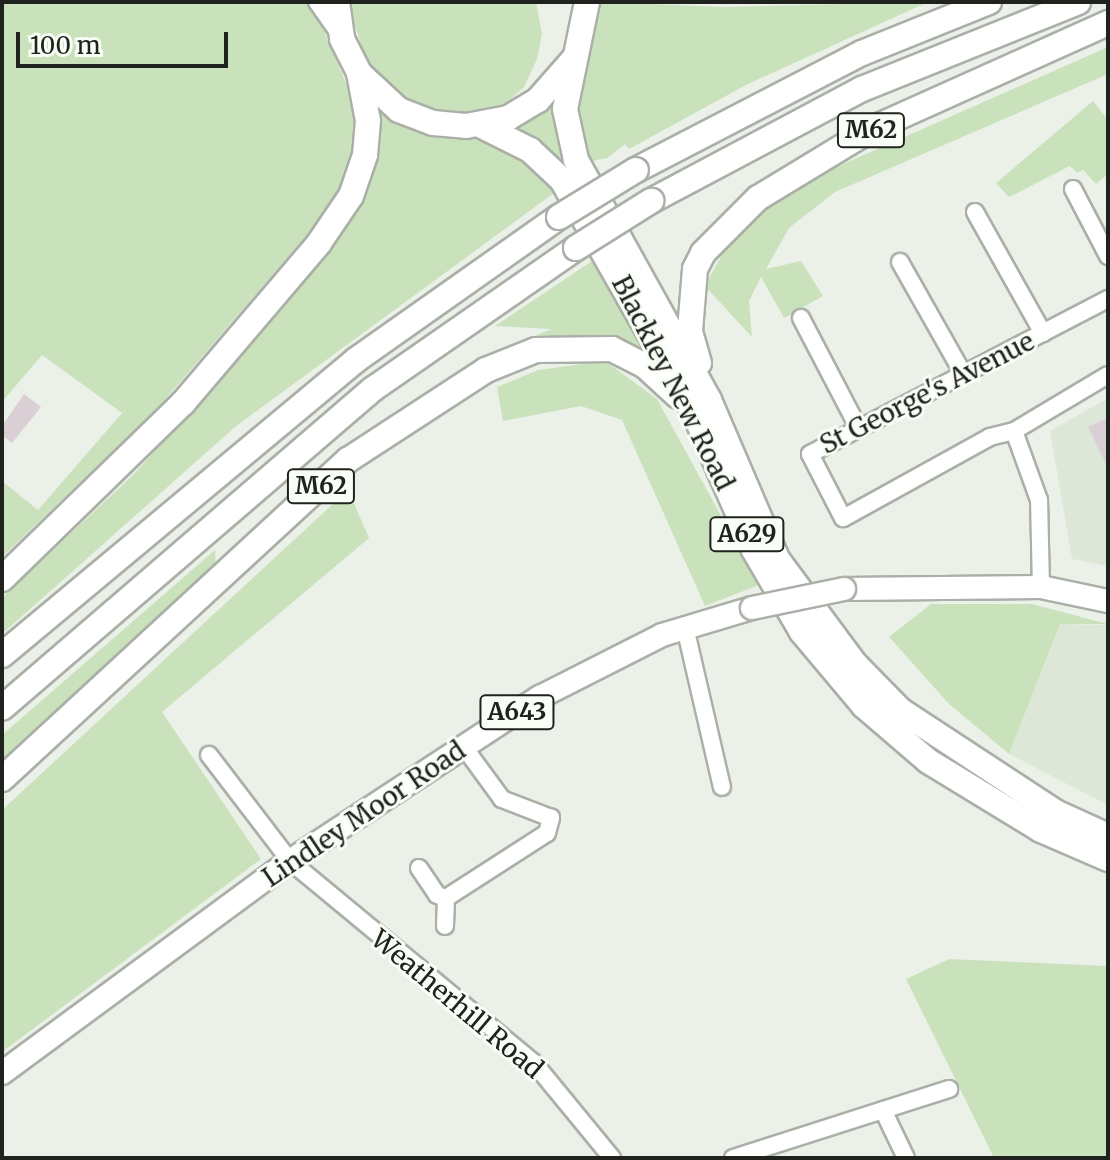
<!DOCTYPE html>
<style>
body{margin:0}
#map{position:relative;width:1110px;height:1160px;overflow:hidden;background:#ebf1e8;font-family:Merriweather,serif}
div>[style]{position:absolute}
[style*='--x']{left:calc(var(--x)*1px);top:calc(var(--y)*1px);width:calc(var(--w)*1px);rotate:calc(var(--a)*1deg)}
.built>*{inset:0;background:#dde7d8}
.green>*{inset:0;background:#cae2bc}
.building>*{inset:0;background:#dacfd4}
.roads{filter:drop-shadow(2px 0 #aab0a7) drop-shadow(-2px 0 #aab0a7) drop-shadow(0 2px #aab0a7) drop-shadow(0 -2px #aab0a7)}
.minor>*{height:16px;margin:-8px;padding:0 8px;transform-origin:8px;border-radius:8px;background:#fff}
.major>*{height:22px;margin:-11px;padding:0 11px;transform-origin:11px;border-radius:11px;background:#fff}
.highway>*{height:24px;margin:-12px;padding:0 12px;transform-origin:12px;border-radius:12px;background:#fff}
.bridges{filter:drop-shadow(2px 0 #aab0a7) drop-shadow(-2px 0 #aab0a7) drop-shadow(0 2px #aab0a7) drop-shadow(0 -2px #aab0a7)}
.major-bridge>*{height:22px;margin:-11px;padding:0 11px;transform-origin:11px;border-radius:11px;background:#fff}
.highway-bridge>*{height:24px;margin:-12px;padding:0 12px;transform-origin:12px;border-radius:12px;background:#fff}
span{translate:-50% -50%;white-space:nowrap;text-align:center;line-height:1.15;-webkit-text-stroke:6px #f8fef5;paint-order:stroke}
.shield-label span{padding:2px 6px;background:#f8fef5;border:2px solid;border-radius:6px;-webkit-text-stroke-width:0}
.shield-label{font-size:24px;color:#20221e;font-weight:700}
.street-label{font-size:26px;color:#20221e}
.frame{position:absolute;inset:0;border:4px solid #20221e;pointer-events:none}
.scale{position:absolute;left:16px;top:32px;width:212px;height:36px;box-sizing:border-box;border:4px solid #20221e;border-top:0;padding-left:10px;font-size:24px;line-height:28px;white-space:nowrap;color:#20221e;-webkit-text-stroke:6px #f8fef5;paint-order:stroke}
</style>
<div id="map">
<div class="built">
<i style="clip-path:polygon(1108px 398px,1108px 566px,1072px 559px,1050px 431px)"></i>
<i style="clip-path:polygon(1060px 624px,1108px 625px,1108px 805px,1009px 754px)"></i>
</div>
<div class="green">
<i style="clip-path:polygon(2px 2px,312px 2px,358px 112px,356px 162px,319px 231px,300px 243px,156px 410px,2px 557px,2px 481px,38px 510px,122px 413px,42px 355px,2px 402px)"></i>
<i style="clip-path:polygon(347px 2px,536px 2px,542px 34px,537px 59px,524px 87px,501px 108px,472px 115px,438px 112px,397px 94px,368px 65px)"></i>
<i style="clip-path:polygon(599px 2px,725px 7px,928px 2px,746px 85px,629px 149px,625px 144px,607px 158px,587px 162px,575px 112px)"></i>
<i style="clip-path:polygon(1108px 47px,1108px 74px,835px 192px,789px 228px,766px 269px,801px 261px,823px 296px,784px 318px,761px 277px,749px 301px,752px 337px,705px 286px,725px 249px,760px 209px,796px 185px)"></i>
<i style="clip-path:polygon(556px 99px,575px 176px,510px 127px)"></i>
<i style="clip-path:polygon(1093px 101px,1108px 120px,1108px 174px,1096px 184px,1083px 170px,1077px 173px,1070px 166px,1009px 197px,996px 183px)"></i>
<i style="clip-path:polygon(375px 104px,452px 136px,491px 141px,525px 158px,558px 190px,235px 427px,2px 634px,2px 598px,134px 474px,297px 292px,371px 178px,379px 136px)"></i>
<i style="clip-path:polygon(598px 257px,663px 371px,607px 342px,572px 335px,490px 361px,487px 355px,552px 329px,495px 326px)"></i>
<i style="clip-path:polygon(605px 361px,657px 399px,759px 585px,705px 606px,622px 420px,581px 406px,503px 421px,497px 387px,538px 370px)"></i>
<i style="clip-path:polygon(348px 490px,369px 538px,162px 712px,261px 859px,2px 1052px,2px 810px)"></i>
<i style="clip-path:polygon(215px 550px,216px 569px,2px 769px,2px 735px)"></i>
<i style="clip-path:polygon(931px 604px,1032px 604px,1108px 624px,1060px 624px,1009px 754px,949px 704px,889px 637px)"></i>
<i style="clip-path:polygon(949px 959px,1108px 966px,1108px 1158px,994px 1158px,906px 979px)"></i>
</div>
<div class="building">
<i style="clip-path:polygon(24px 394px,41px 407px,12px 443px,2px 435px,2px 426px)"></i>
<i style="clip-path:polygon(1108px 418px,1108px 468px,1088px 427px)"></i>
</div>
<div class="roads">
<div class="minor">
<i style="--x:317;--y:2;--w:39;--a:55"></i>
<i style="--x:1073;--y:189;--w:76;--a:62.4"></i>
<i style="--x:975;--y:212;--w:139;--a:60.7"></i>
<i style="--x:900;--y:262;--w:130;--a:60.5"></i>
<i style="--x:801;--y:318;--w:125;--a:62.4"></i>
<i style="--x:1014;--y:431;--w:25;--a:166"></i>
<i style="--x:990;--y:437;--w:168;--a:151.1"></i>
<i style="--x:843;--y:518;--w:72;--a:-117.3"></i>
<i style="--x:810;--y:454;--w:336;--a:-27.5"></i>
<i style="--x:1041;--y:587;--w:87;--a:-91.3"></i>
<i style="--x:1039;--y:500;--w:73;--a:-109.9"></i>
<i style="--x:1014;--y:431;--w:109;--a:-30.8"></i>
<i style="--x:685;--y:627;--w:164;--a:77"></i>
<i style="--x:209;--y:755;--w:133;--a:52.6"></i>
<i style="--x:290;--y:861;--w:317;--a:39.6"></i>
<i style="--x:534;--y:1063;--w:123;--a:50.6"></i>
<i style="--x:419;--y:868;--w:32;--a:56"></i>
<i style="--x:437;--y:895;--w:9;--a:18"></i>
<i style="--x:446;--y:898;--w:120;--a:-32.8"></i>
<i style="--x:547;--y:833;--w:16;--a:-75"></i>
<i style="--x:551;--y:818;--w:53;--a:-158.8"></i>
<i style="--x:502;--y:799;--w:64;--a:-126.2"></i>
<i style="--x:445;--y:926;--w:28;--a:-88"></i>
<i style="--x:883;--y:1110;--w:53;--a:64.4"></i>
<i style="--x:733;--y:1158;--w:227;--a:-17.7"></i>
</div>
<div class="major">
<i style="--x:844;--y:589;--w:197;--a:-0.6"></i>
<i style="--x:1041;--y:587;--w:68;--a:11.8"></i>
<i style="--x:2;--y:1073;--w:358;--a:-36.4"></i>
<i style="--x:290;--y:861;--w:299;--a:-33.3"></i>
<i style="--x:540;--y:697;--w:137;--a:-26.9"></i>
<i style="--x:662;--y:635;--w:94;--a:-16.7"></i>
</div>
<div class="highway">
<i style="--x:337;--y:2;--w:37;--a:82"></i>
<i style="--x:342;--y:39;--w:38;--a:63"></i>
<i style="--x:359;--y:73;--w:54;--a:42.8"></i>
<i style="--x:399;--y:110;--w:36;--a:21"></i>
<i style="--x:433;--y:123;--w:33;--a:5"></i>
<i style="--x:466;--y:126;--w:43;--a:-10.8"></i>
<i style="--x:508;--y:118;--w:35;--a:-31"></i>
<i style="--x:538;--y:100;--w:52;--a:-48.9"></i>
<i style="--x:587;--y:2;--w:109;--a:101.6"></i>
<i style="--x:565;--y:109;--w:52;--a:77.8"></i>
<i style="--x:576;--y:160;--w:274;--a:61"></i>
<i style="--x:709;--y:400;--w:173;--a:66.8"></i>
<i style="--x:777;--y:559;--w:131;--a:53.4"></i>
<i style="--x:855;--y:664;--w:64;--a:45.6"></i>
<i style="--x:900;--y:710;--w:186;--a:33.3"></i>
<i style="--x:1055;--y:812;--w:58;--a:24.4"></i>
<i style="--x:480;--y:125;--w:56;--a:26.6"></i>
<i style="--x:530;--y:150;--w:44;--a:43.2"></i>
<i style="--x:562;--y:180;--w:262;--a:60.3"></i>
<i style="--x:692;--y:408;--w:155;--a:66.4"></i>
<i style="--x:754;--y:550;--w:95;--a:59.7"></i>
<i style="--x:802;--y:632;--w:97;--a:50"></i>
<i style="--x:864;--y:706;--w:84;--a:40.7"></i>
<i style="--x:928;--y:761;--w:132;--a:31.4"></i>
<i style="--x:1041;--y:830;--w:73;--a:23.4"></i>
<i style="--x:636;--y:170;--w:254;--a:-27.4"></i>
<i style="--x:862;--y:53;--w:137;--a:-21.9"></i>
<i style="--x:651;--y:201;--w:239;--a:-28"></i>
<i style="--x:862;--y:89;--w:233;--a:-21.9"></i>
<i style="--x:699;--y:363;--w:33;--a:-106"></i>
<i style="--x:690;--y:331;--w:62;--a:-85.4"></i>
<i style="--x:695;--y:269;--w:18;--a:-63"></i>
<i style="--x:703;--y:253;--w:78;--a:-45"></i>
<i style="--x:758;--y:198;--w:133;--a:-31.2"></i>
<i style="--x:872;--y:129;--w:259;--a:-24.2"></i>
<i style="--x:2;--y:579;--w:252;--a:-44.2"></i>
<i style="--x:183;--y:403;--w:210;--a:-49.6"></i>
<i style="--x:319;--y:243;--w:57;--a:-55.8"></i>
<i style="--x:351;--y:196;--w:43;--a:-71.1"></i>
<i style="--x:365;--y:155;--w:34;--a:-85"></i>
<i style="--x:368;--y:121;--w:49;--a:-100.6"></i>
<i style="--x:2;--y:655;--w:461;--a:-39.8"></i>
<i style="--x:356;--y:360;--w:248;--a:-35.2"></i>
<i style="--x:2;--y:708;--w:489;--a:-40.7"></i>
<i style="--x:373;--y:389;--w:247;--a:-34.8"></i>
<i style="--x:2;--y:779;--w:471;--a:-42.7"></i>
<i style="--x:348;--y:460;--w:165;--a:-33.1"></i>
<i style="--x:486;--y:370;--w:54;--a:-21.8"></i>
<i style="--x:536;--y:350;--w:76;--a:-0.8"></i>
<i style="--x:612;--y:349;--w:36;--a:27"></i>
<i style="--x:644;--y:365;--w:46;--a:42.4"></i>
</div>
</div>
<div class="bridges">
<div class="major-bridge">
<i style="--x:752;--y:608;--w:94;--a:-11.7"></i>
</div>
<div class="highway-bridge">
<i style="--x:559;--y:217;--w:90;--a:-31.4"></i>
<i style="--x:576;--y:248;--w:89;--a:-32.1"></i>
</div>
</div>
<div class="shield-label">
<span style="left:871px;top:130px">M62</span>
<span style="left:321px;top:486px">M62</span>
<span style="left:747px;top:534px">A629</span>
<span style="left:517px;top:712px">A643</span>
</div>
<div class="street-label">
<span style="left:673px;top:383px;rotate:63deg">Blackley New Road</span>
<span style="left:927px;top:393px;rotate:-27deg">St George's Avenue</span>
<span style="left:364px;top:814px;rotate:-34deg">Lindley Moor Road</span>
<span style="left:457px;top:1004px;rotate:40deg">Weatherhill Road</span>
</div>
<div class="frame"></div>
<div class="scale">100 m</div>
</div>
